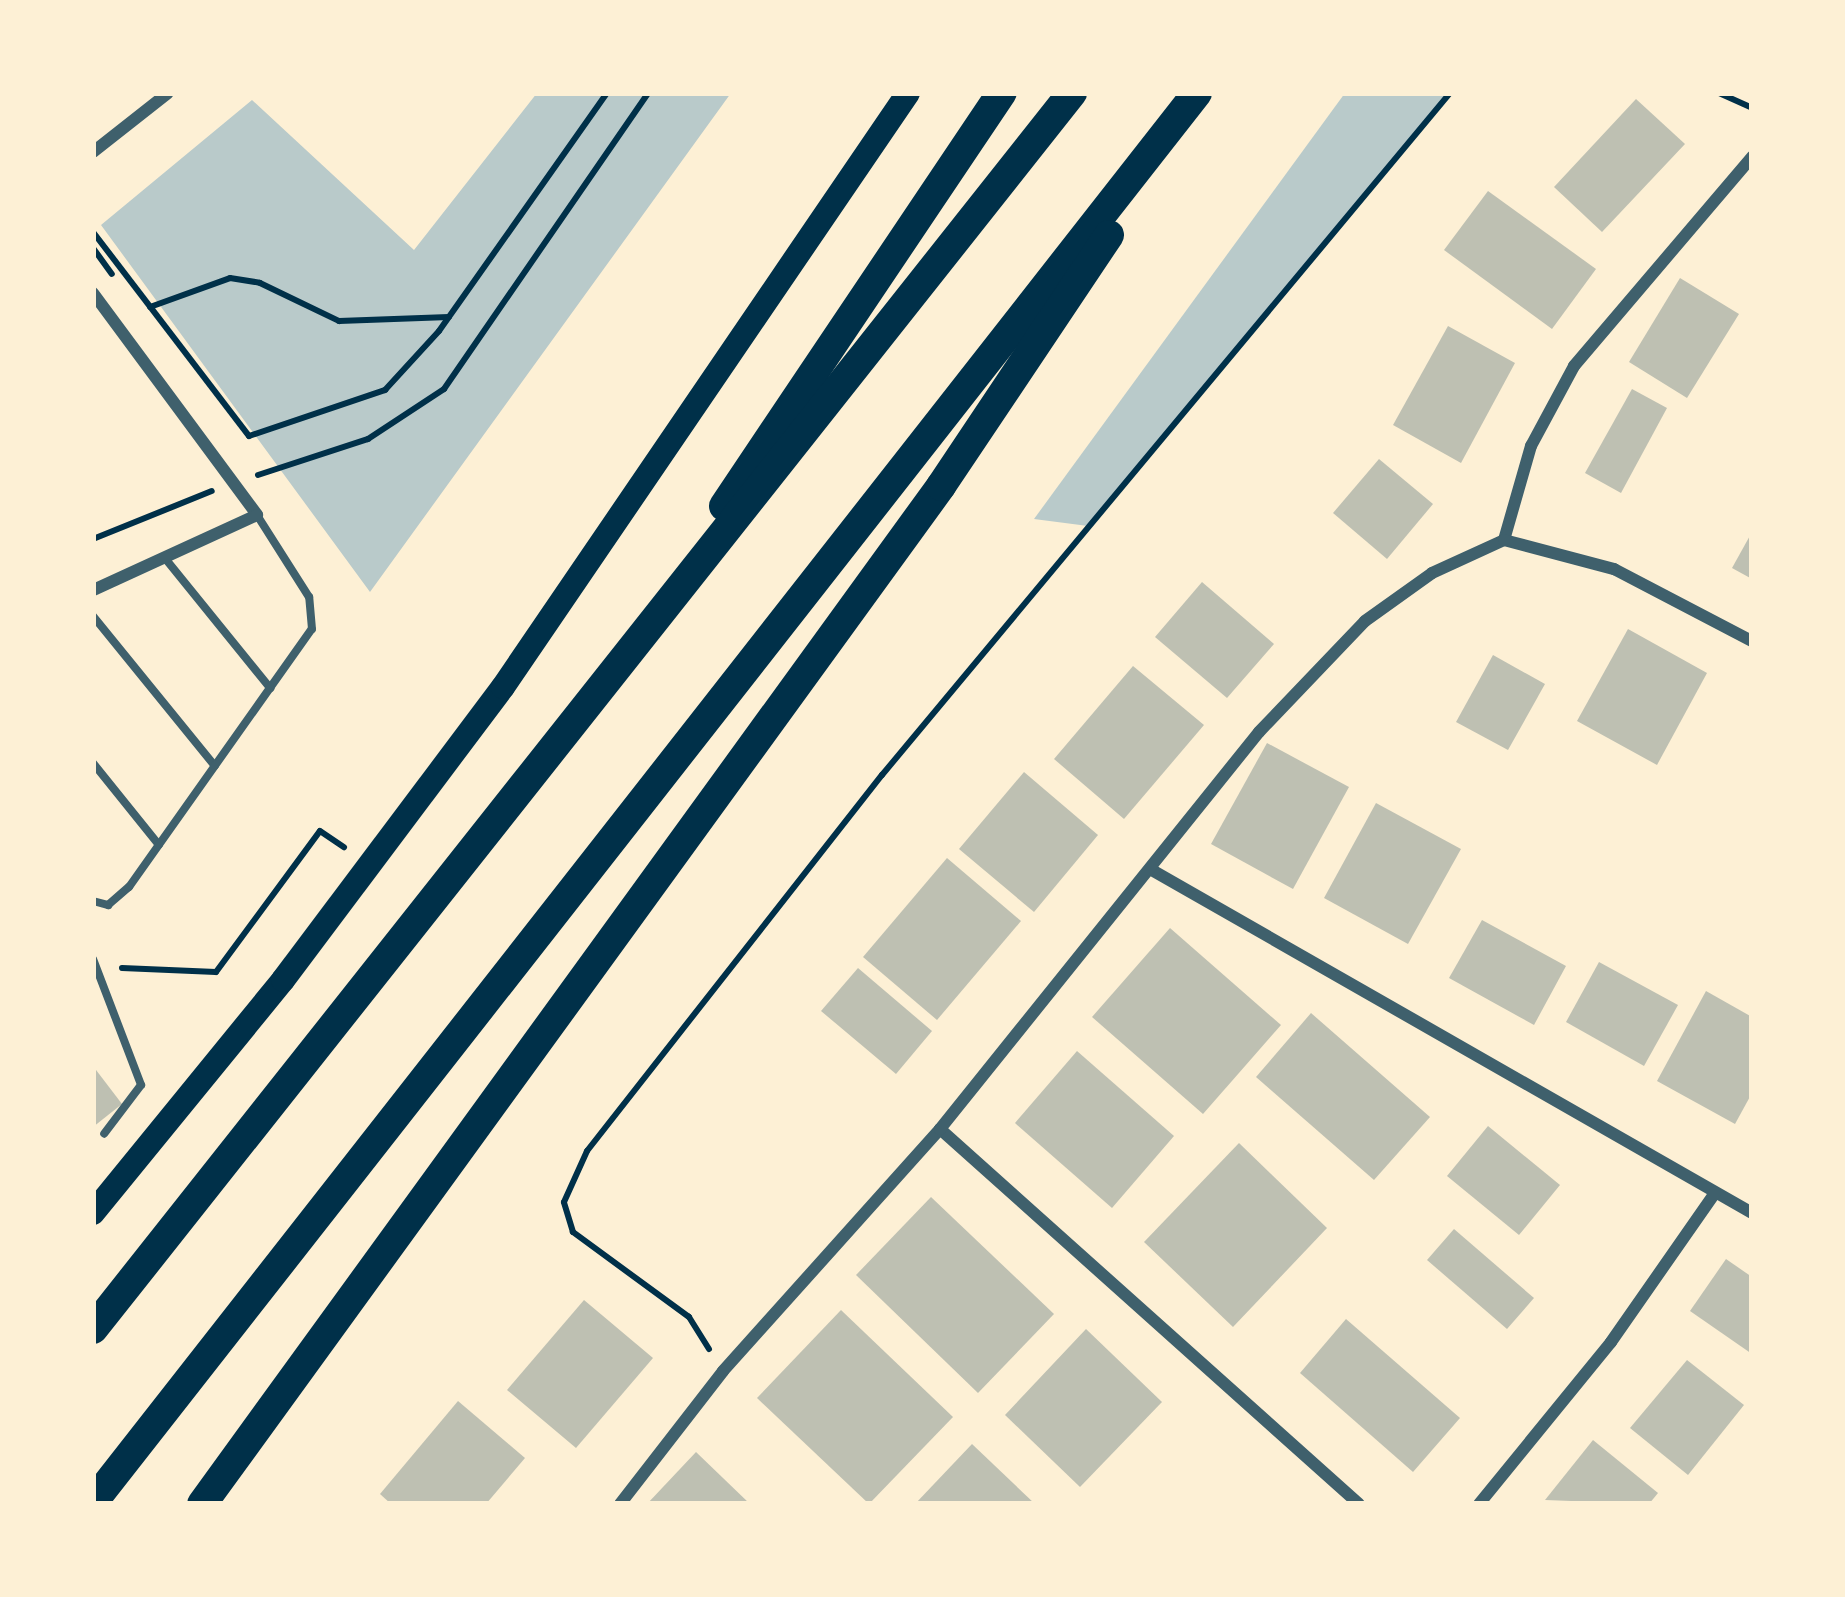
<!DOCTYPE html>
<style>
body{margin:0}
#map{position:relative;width:1845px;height:1597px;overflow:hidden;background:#fdf0d5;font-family:"DejaVu Sans",sans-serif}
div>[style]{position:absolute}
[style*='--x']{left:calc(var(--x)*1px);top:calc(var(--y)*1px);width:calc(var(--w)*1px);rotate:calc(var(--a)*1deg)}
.green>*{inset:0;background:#b9caca}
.building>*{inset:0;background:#bec0b2}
.path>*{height:6px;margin:-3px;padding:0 3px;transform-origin:3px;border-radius:3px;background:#003049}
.service>*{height:8px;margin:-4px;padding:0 4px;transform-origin:4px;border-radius:4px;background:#3f606c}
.minor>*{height:12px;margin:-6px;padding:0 6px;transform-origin:6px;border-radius:6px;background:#3f606c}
.secondary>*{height:24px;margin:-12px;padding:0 12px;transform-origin:12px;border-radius:12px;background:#003049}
.motorway>*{height:30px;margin:-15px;padding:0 15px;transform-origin:15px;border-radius:15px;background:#003049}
span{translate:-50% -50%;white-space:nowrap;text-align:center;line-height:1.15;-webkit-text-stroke:10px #fdf0d5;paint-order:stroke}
.frame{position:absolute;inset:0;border:96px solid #fdf0d5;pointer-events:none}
</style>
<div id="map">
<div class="green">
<i style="clip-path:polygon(537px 93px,731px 93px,370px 592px,101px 225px,252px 100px,414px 250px)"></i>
<i style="clip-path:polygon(1345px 93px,1451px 93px,1088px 526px,1034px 519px)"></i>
</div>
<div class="building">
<i style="clip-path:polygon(1636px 99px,1685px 144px,1602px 232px,1554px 187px)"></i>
<i style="clip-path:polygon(1488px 191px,1596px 269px,1552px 329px,1444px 250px)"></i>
<i style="clip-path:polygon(1680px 278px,1739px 314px,1687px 398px,1629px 362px)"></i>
<i style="clip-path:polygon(1448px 326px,1515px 363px,1461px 463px,1393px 425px)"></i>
<i style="clip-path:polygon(1632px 389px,1667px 408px,1621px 493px,1585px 473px)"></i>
<i style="clip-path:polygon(1379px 459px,1433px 504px,1387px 559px,1333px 513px)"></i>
<i style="clip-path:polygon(1752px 532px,1752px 579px,1732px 568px)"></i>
<i style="clip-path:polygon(1202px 582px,1274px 644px,1227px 698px,1155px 637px)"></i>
<i style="clip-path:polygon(1628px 629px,1707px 673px,1657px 765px,1577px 721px)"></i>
<i style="clip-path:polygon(1493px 655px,1545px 684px,1508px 750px,1456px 722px)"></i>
<i style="clip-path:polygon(1133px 666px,1204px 725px,1124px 819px,1054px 759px)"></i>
<i style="clip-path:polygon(1267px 743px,1349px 787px,1293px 889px,1211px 844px)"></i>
<i style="clip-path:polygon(1024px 772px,1098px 835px,1034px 912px,959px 849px)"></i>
<i style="clip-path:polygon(1376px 803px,1461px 849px,1408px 944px,1324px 898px)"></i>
<i style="clip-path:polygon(947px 858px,1021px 921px,937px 1020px,863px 957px)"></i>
<i style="clip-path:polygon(1482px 920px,1566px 966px,1534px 1025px,1449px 978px)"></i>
<i style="clip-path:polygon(1170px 928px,1281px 1025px,1203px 1114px,1092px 1017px)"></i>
<i style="clip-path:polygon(1599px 962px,1678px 1005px,1644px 1066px,1566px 1022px)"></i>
<i style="clip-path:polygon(858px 968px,932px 1031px,896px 1074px,821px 1011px)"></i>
<i style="clip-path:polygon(1706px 991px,1752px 1017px,1752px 1093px,1735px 1124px,1657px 1081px)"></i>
<i style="clip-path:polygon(1311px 1013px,1430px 1117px,1374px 1180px,1256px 1077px)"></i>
<i style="clip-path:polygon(1077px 1051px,1174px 1136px,1112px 1208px,1015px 1123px)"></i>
<i style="clip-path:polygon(93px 1066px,122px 1104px,93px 1127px)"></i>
<i style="clip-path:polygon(1488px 1126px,1560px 1185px,1519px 1235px,1447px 1176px)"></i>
<i style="clip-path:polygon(1239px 1143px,1327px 1228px,1233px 1327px,1144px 1242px)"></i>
<i style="clip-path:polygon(931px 1197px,1054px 1314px,978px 1393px,856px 1275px)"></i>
<i style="clip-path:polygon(1454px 1229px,1534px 1298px,1507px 1329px,1427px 1260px)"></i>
<i style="clip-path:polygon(1726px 1259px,1752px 1277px,1752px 1354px,1690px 1311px)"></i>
<i style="clip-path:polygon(584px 1300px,653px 1358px,576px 1448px,507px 1390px)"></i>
<i style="clip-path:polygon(841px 1310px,953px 1417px,869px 1504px,757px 1398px)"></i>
<i style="clip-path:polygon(1346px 1319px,1460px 1418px,1413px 1472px,1300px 1373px)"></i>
<i style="clip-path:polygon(1086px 1329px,1162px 1402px,1080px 1487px,1005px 1415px)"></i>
<i style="clip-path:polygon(1687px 1360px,1744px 1405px,1688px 1475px,1630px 1428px)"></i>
<i style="clip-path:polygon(458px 1401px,525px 1458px,486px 1504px,391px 1504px,380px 1494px)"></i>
<i style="clip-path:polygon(1593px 1440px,1658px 1493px,1649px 1504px,1545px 1500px)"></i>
<i style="clip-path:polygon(972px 1444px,1035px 1504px,915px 1504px)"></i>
<i style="clip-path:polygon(696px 1452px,750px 1504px,647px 1504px)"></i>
</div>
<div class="path">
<i style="--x:1719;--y:93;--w:36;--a:24"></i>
<i style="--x:93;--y:232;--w:257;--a:52.6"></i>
<i style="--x:249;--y:436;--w:144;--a:-18.7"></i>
<i style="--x:385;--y:390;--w:80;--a:-47.5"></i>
<i style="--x:439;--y:331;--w:291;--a:-54.8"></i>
<i style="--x:93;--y:248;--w:32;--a:54"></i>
<i style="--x:150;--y:307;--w:85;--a:-19.9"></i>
<i style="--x:230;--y:278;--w:30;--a:9"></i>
<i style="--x:260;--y:283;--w:88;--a:25.7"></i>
<i style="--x:339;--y:321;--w:110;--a:-2.1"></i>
<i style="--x:258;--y:475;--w:116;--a:-18.1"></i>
<i style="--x:368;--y:439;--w:91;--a:-33.3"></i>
<i style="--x:444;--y:389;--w:359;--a:-55.4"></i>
<i style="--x:93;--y:539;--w:128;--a:-22"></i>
<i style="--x:122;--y:968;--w:94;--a:2.4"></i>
<i style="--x:216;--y:972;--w:175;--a:-53.6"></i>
<i style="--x:320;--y:831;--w:29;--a:34"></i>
<i style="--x:709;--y:1349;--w:38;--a:-122"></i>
<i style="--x:689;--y:1317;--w:144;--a:-143.8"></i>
<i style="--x:573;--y:1232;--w:31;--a:-107"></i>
<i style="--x:564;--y:1202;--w:56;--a:-65.7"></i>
<i style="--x:587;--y:1151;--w:478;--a:-51.9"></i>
<i style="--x:882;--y:775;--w:888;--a:-50.21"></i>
</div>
<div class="service">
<i style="--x:164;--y:557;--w:169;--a:51"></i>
<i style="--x:93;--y:616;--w:193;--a:50.9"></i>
<i style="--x:93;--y:763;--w:105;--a:51.2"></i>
<i style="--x:93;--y:901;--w:16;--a:15"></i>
<i style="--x:108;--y:905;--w:28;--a:-41"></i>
<i style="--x:129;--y:887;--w:316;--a:-54.7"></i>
<i style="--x:312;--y:629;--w:32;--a:-95"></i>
<i style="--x:309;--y:597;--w:97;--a:-122.4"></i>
<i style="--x:93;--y:959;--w:135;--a:69.1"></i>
<i style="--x:141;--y:1085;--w:61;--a:127.1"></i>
</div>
<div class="minor">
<i style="--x:93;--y:152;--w:95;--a:-38.2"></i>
<i style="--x:93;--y:293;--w:276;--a:53.5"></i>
<i style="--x:257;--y:515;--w:180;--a:155.4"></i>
<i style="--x:1504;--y:540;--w:98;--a:-74"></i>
<i style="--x:1531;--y:446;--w:91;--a:-61.7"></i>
<i style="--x:1574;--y:366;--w:275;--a:-49.6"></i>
<i style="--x:1150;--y:869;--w:693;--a:29.74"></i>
<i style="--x:940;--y:1129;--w:562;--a:41.83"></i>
<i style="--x:620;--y:1504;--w:168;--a:-52.2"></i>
<i style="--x:723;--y:1371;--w:325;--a:-48.1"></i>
<i style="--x:940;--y:1129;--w:509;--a:-51.22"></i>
<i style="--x:1259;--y:732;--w:153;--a:-46.3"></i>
<i style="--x:1365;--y:621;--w:82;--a:-35.6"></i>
<i style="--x:1432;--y:573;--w:79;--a:-24.6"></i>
<i style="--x:1504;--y:540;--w:114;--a:14.8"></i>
<i style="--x:1614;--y:569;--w:156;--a:27.6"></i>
<i style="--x:1479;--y:1504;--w:209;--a:-50.8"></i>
<i style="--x:1611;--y:1342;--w:182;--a:-55.1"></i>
</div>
<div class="secondary">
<i style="--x:93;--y:1213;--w:301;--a:-50.8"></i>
<i style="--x:283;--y:980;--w:366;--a:-53.1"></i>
<i style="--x:503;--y:687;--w:719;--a:-55.71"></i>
</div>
<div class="motorway">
<i style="--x:724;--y:506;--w:498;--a:-56.1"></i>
<i style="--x:93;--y:1329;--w:1577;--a:-51.62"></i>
<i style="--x:93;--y:1502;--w:1790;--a:-51.92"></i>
<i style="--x:202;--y:1504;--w:1258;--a:-54.02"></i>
<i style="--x:941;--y:486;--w:302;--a:-56.2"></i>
</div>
<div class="frame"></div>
</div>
